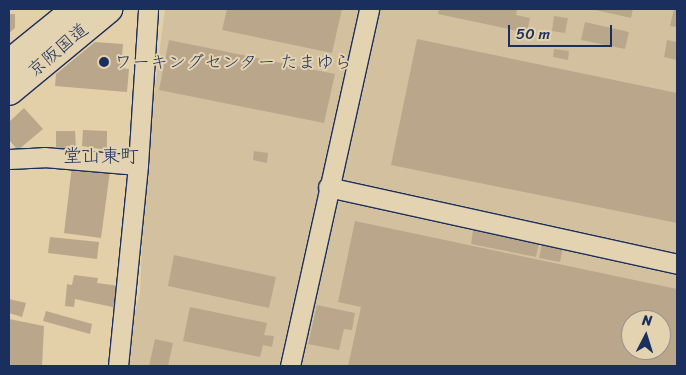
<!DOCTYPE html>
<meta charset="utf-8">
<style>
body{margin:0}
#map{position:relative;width:686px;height:375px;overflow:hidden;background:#e3cfa8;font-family:Sriracha,"Klee One",sans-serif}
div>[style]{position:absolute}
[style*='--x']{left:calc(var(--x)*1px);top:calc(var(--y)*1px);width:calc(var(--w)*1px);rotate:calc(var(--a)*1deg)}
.built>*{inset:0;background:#d3c09e}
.building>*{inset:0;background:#baa78b}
.roads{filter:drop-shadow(1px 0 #1b2f5e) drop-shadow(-1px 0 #1b2f5e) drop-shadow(0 1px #1b2f5e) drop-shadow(0 -1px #1b2f5e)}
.minor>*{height:19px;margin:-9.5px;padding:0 9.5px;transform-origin:9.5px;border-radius:9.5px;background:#e4d3b0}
.highway>*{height:28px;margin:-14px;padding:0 14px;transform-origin:14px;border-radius:14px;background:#e4d3b0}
.dots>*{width:14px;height:14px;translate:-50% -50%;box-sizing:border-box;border:2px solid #e4d3b0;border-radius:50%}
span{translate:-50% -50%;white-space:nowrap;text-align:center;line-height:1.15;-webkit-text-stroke:4px #e4d3b0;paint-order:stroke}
.street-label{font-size:18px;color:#1b2f5e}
.poi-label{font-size:18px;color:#1b2f5e}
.left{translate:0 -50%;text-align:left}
.neighbourhood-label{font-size:19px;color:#1b2f5e}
.frame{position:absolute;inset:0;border:10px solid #1b2f5e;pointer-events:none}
.north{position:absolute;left:621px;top:310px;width:50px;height:50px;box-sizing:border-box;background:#e4d3b0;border:1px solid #94918f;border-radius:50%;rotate:5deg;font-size:14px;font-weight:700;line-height:20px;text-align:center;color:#1b2f5e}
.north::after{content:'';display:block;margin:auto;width:18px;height:22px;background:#1b2f5e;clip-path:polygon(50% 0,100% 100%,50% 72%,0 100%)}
.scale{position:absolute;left:508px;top:25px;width:104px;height:22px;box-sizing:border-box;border:2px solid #1b2f5e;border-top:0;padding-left:6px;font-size:15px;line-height:18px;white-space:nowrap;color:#1b2f5e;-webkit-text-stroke:4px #e4d3b0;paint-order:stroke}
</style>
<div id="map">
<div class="built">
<i style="clip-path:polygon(evenodd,165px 9px,677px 9px,677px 366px,127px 366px,128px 334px,140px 294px,146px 156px,165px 9px,631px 320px,661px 320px,661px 350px,631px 350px,631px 320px)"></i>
</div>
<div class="building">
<i style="clip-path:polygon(227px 9px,342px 9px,332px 53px,222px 30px)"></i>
<i style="clip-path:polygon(439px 9px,517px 9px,516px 15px,530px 18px,527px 33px,438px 14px)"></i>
<i style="clip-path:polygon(591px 9px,633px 9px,631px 18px)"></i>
<i style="clip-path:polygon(674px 9px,677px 9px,677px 27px,670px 26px)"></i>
<i style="clip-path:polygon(9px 14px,15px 14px,15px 28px,9px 33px)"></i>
<i style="clip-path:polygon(554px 16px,568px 18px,565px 33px,552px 31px)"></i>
<i style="clip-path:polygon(585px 22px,629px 32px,625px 49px,581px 40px)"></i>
<i style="clip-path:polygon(417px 39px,677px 93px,677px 223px,391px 165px)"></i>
<i style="clip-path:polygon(169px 40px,335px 74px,324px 123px,159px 90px)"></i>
<i style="clip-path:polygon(667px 40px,677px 42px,677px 60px,664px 57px)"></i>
<i style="clip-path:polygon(95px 42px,123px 44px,121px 68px,129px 69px,127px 92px,55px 86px,56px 74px)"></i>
<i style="clip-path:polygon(554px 49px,569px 51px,568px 60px,553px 57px)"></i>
<i style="clip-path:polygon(24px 108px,43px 129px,18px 150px,9px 140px,9px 122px)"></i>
<i style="clip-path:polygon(83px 130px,107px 131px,107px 150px,82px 146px)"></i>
<i style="clip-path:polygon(56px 131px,75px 131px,76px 148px,56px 148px)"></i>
<i style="clip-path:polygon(254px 151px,268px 153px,267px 163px,253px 160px)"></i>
<i style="clip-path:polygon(72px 166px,110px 171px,101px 238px,64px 233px)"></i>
<i style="clip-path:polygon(evenodd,355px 221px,677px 289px,677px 366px,348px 366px,361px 307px,338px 302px,355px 221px,631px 320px,661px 320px,661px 350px,631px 350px,631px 320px)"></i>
<i style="clip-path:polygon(473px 230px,539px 243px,536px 257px,471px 244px)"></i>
<i style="clip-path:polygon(50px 237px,99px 242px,97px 259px,48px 253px)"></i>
<i style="clip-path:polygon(542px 244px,563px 247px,560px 262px,539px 258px)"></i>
<i style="clip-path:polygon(174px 255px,276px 277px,269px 308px,168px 286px)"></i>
<i style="clip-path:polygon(74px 275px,98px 278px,97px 283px,120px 286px,117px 308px,75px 299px,74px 307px,65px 306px,67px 284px,72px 285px)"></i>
<i style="clip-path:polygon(9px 299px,26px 303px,22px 317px,9px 313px)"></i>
<i style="clip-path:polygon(317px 305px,355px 313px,352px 330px,344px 329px,339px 350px,308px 344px)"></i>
<i style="clip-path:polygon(190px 307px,267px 323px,264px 335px,274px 336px,272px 347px,263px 345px,260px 357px,183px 341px)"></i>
<i style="clip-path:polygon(46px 311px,92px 324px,90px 334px,43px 321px)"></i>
<i style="clip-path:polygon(9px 319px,44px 326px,42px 366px,9px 366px)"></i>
<i style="clip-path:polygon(155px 339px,173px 343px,168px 366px,149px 366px)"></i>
</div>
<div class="roads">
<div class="minor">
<i style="--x:9;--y:159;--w:35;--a:-3"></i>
<i style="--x:44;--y:157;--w:94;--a:4.9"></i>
<i style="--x:328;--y:187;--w:357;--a:12.4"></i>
<i style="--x:118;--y:366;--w:202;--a:-84.3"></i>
<i style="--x:138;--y:165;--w:156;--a:-86.3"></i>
<i style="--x:290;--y:366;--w:366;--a:-77.5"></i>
</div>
<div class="highway">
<i style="--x:9;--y:64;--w:87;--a:-39"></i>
<i style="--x:9;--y:91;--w:129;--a:-39.6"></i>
</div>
</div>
<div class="dots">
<i style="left:104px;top:62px;background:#1b2f5e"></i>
</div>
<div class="street-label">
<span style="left:58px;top:50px;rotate:-40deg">京阪国道</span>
</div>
<div class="poi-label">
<span class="left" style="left:114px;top:62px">ワーキングセンター たまゆら</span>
</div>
<div class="neighbourhood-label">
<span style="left:101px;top:156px">堂山東町</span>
</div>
<div class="frame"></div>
<div class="north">N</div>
<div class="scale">50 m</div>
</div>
